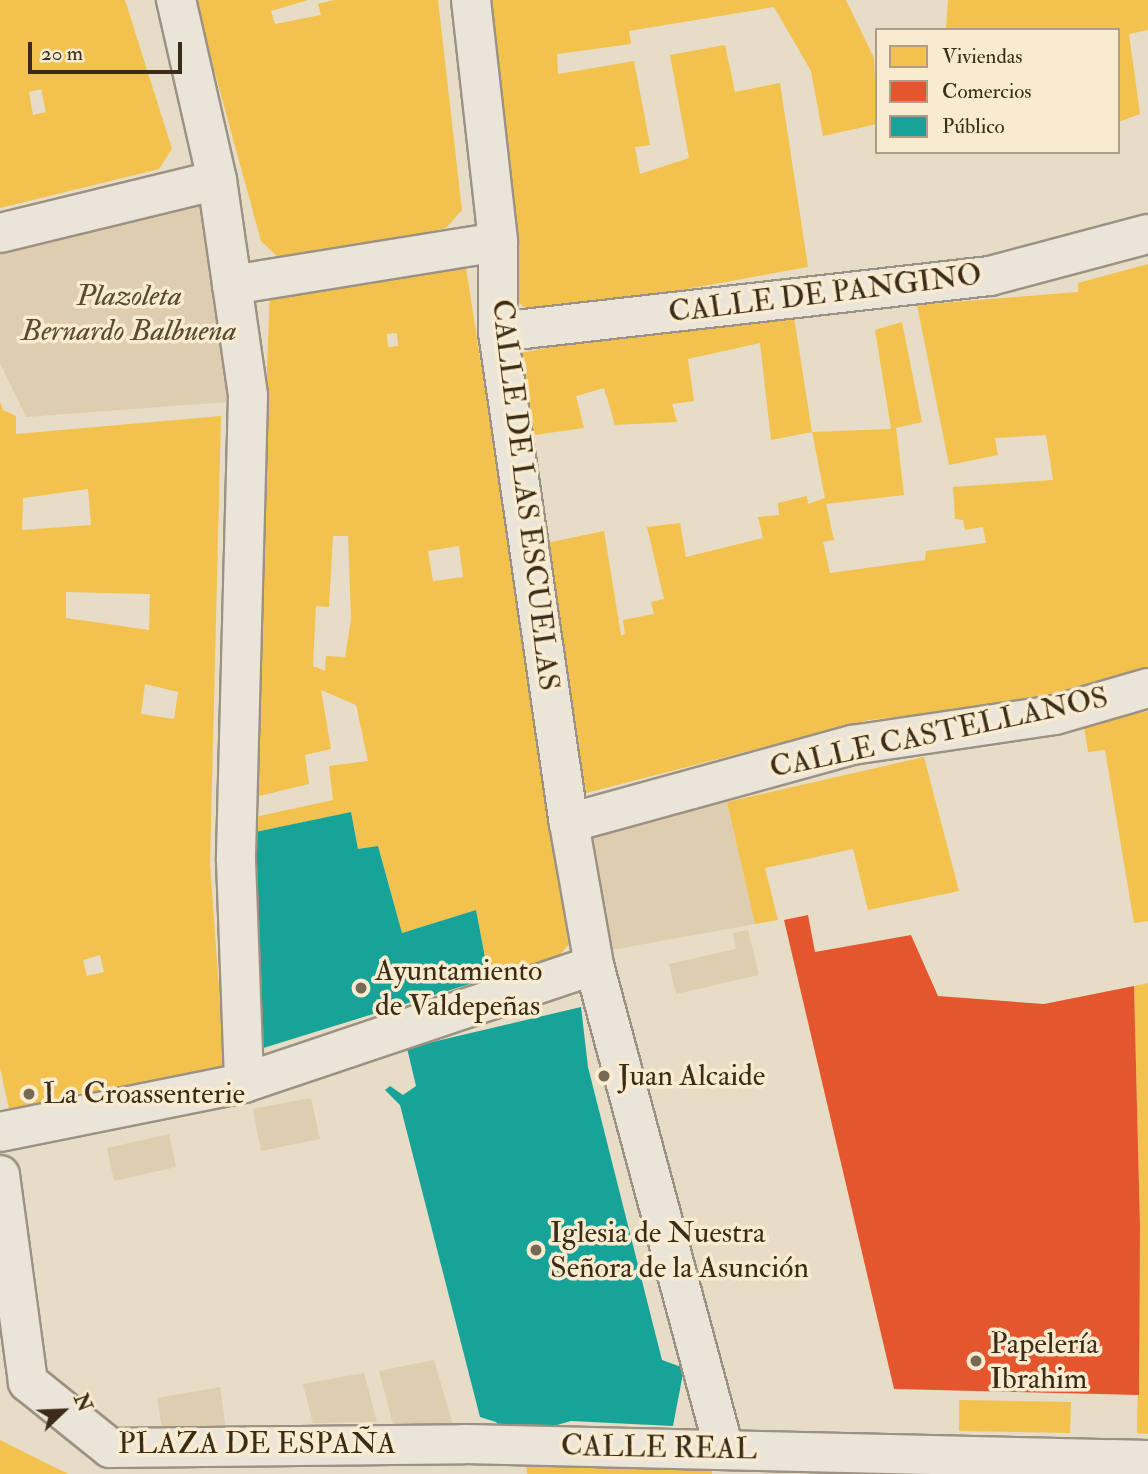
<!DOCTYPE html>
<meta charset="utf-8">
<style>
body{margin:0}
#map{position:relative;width:1148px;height:1474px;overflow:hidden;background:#e7dcc5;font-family:"IM FELL Double Pica",serif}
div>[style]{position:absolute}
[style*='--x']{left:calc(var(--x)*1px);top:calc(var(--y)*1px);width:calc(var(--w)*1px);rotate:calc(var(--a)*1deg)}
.green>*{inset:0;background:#decdae}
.homes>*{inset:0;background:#f2c14e}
.shops>*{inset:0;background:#e4572e}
.public>*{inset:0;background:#17a398}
.roads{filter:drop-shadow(2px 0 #9b9283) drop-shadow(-2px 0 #9b9283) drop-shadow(0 2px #9b9283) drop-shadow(0 -2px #9b9283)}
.street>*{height:38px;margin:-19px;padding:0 19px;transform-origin:19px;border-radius:19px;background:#ebe5d9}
.dots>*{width:19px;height:19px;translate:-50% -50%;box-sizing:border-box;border:4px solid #f9ebd0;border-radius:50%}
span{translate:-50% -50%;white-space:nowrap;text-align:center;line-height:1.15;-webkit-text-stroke:7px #f9ebd0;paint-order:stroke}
.street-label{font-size:30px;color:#3a2c18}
.park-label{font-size:30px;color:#594a32;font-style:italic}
.poi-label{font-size:30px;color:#3a2c18}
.left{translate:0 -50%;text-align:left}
.legend{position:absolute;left:875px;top:28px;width:245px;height:126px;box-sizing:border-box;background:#f9ebd0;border:2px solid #ad9f86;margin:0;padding:9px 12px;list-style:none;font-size:21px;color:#3a2c18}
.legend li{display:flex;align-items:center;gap:14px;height:35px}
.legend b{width:35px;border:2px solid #ad9f86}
.north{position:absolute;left:28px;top:1376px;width:70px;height:70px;-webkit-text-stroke:5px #f9ebd0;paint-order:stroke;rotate:67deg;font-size:19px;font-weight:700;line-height:28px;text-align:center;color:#3a2c18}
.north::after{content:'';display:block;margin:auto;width:24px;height:32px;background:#3a2c18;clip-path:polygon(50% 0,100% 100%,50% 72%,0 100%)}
.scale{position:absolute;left:28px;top:42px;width:154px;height:32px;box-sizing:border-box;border:4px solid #3a2c18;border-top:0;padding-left:9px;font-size:21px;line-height:24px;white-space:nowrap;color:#3a2c18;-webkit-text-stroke:5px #f9ebd0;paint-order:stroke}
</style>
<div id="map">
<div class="green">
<i style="clip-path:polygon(180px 202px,202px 204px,235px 389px,227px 402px,26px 417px,0 363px,0 248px)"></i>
<i style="clip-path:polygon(727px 802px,755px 924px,611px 950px,589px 837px)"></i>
<i style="clip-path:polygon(748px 930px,759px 975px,676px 994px,669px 964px,736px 949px,733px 933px)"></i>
<i style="clip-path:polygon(311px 1098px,320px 1139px,261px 1151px,253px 1109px)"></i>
<i style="clip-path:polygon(169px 1134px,176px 1167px,114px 1181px,107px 1148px)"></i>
<i style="clip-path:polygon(434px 1360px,453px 1425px,393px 1424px,379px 1371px)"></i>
<i style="clip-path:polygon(364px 1373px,377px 1422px,313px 1423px,303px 1384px)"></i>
<i style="clip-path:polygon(220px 1387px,226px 1429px,162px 1429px,157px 1398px)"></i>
</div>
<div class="homes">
<i style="clip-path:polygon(evenodd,0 0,125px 0,172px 149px,159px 169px,0 208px,0 0,41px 89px,46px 112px,33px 115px,29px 92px,41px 89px)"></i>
<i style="clip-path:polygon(195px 0,308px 0,271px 11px,275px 24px,321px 15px,318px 4px,334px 0,438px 0,462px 210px,446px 228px,283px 262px,261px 241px)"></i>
<i style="clip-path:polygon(490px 0,846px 0,874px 58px,877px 124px,823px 136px,811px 71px,774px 7px,629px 31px,631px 44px,557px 54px,558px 74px,634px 61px,650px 145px,635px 147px,640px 174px,689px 158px,670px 55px,725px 45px,735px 92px,780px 83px,808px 267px,533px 317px,515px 298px)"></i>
<i style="clip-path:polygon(948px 0,1148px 0,1148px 30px,1129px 34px,1140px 114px,1118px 122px,1118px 30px,946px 30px)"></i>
<i style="clip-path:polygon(evenodd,465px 261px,570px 943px,557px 958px,489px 978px,476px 910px,402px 933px,378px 846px,358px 849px,351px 812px,251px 833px,251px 818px,333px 800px,329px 766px,368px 761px,356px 705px,321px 690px,331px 749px,305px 755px,309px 784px,251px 798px,270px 288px,465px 261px,397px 333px,398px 346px,388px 347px,387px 334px,397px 333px,465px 261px,333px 536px,348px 536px,351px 619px,345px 657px,326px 656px,325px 671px,313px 666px,316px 606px,329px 607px,333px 536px,465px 261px,459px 546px,463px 577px,433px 581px,428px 551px,459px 546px)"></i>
<i style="clip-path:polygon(1148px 264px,1148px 678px,1046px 701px,869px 720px,586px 793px,542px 544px,604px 531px,621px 635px,625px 634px,623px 620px,654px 614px,651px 602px,664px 599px,647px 527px,680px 523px,686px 557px,763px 538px,758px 517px,779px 515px,778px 503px,807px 496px,808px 504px,825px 498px,812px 432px,891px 429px,875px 330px,902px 322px,922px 422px,896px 428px,904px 495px,826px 504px,834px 540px,823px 542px,830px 573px,925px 560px,926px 551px,986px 543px,983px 527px,965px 530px,963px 520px,955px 519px,953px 487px,1053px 480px,1046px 435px,995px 438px,998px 455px,949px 465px,917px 305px,1078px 292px,1078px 283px)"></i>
<i style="clip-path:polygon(793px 311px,812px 432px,771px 440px,760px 343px,688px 359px,694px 401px,672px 404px,677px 422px,615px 425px,604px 388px,576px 396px,584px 428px,527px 436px,515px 354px,726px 314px)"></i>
<i style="clip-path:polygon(evenodd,0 402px,3px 410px,16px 416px,16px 434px,221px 416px,210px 864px,225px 1072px,10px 1113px,0 1068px,0 402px,88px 489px,91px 525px,22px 530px,23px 498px,88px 489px,0 402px,66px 592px,150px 594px,149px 630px,66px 618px,66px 592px,0 402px,145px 684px,178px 692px,174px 719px,141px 714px,145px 684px,0 402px,100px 955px,104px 972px,87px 976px,83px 960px,100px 955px)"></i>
<i style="clip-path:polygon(1148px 711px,1148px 921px,1134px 923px,1105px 750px,1088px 752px,1084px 725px)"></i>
<i style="clip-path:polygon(924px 757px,959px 891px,868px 910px,853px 849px,765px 868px,778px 920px,755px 924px,727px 802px)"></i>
<i style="clip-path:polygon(1148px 983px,1148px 1434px,1137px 1433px,1140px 1226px,1134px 986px)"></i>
<i style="clip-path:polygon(959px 1400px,1071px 1402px,1070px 1433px,959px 1431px)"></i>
<i style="clip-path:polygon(0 1440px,52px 1466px,69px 1474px,0 1474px)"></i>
<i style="clip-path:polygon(711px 1456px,712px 1474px,527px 1474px,526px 1462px)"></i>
</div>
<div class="shops">
<i style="clip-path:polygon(808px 915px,815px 952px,911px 935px,938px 996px,1044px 1004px,1134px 986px,1140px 1226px,1139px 1395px,894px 1389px,784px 920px)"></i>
</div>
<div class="public">
<i style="clip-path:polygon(351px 812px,358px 849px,378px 846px,402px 933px,476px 910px,489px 978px,257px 1050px,251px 833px)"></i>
<i style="clip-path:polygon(581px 1007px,588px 1067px,662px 1360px,684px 1368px,673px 1426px,571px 1421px,511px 1438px,496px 1422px,480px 1417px,400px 1105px,385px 1090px,390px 1086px,403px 1095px,416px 1086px,407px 1048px)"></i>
</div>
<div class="roads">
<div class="street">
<i style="--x:471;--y:0;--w:244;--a:83.6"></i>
<i style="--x:498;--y:242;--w:90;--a:90"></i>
<i style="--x:498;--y:332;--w:496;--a:81.8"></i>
<i style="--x:569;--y:823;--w:144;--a:80"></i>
<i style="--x:594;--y:965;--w:501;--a:74.97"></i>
<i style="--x:217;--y:180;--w:218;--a:81.8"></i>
<i style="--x:248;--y:396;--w:465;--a:91.5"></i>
<i style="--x:236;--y:861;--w:222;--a:87.9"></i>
<i style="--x:0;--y:233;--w:223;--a:-13.7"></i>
<i style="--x:217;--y:180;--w:185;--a:-102.8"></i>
<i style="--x:232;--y:285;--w:269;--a:-9.2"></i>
<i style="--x:498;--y:332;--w:495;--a:-6.5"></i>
<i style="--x:990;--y:276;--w:163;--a:-14.9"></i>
<i style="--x:569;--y:823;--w:294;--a:-15.4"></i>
<i style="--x:852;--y:745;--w:205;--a:-8.4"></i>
<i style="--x:1055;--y:715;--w:97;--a:-16.2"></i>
<i style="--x:0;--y:1132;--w:249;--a:-11.4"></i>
<i style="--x:244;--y:1083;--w:369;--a:-18.6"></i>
<i style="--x:0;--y:1175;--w:209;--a:82.3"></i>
<i style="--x:28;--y:1382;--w:105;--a:38.8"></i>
<i style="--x:110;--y:1448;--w:355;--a:-0.6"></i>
<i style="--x:465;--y:1444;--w:683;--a:1.34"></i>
</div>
</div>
<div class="dots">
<i style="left:361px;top:988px;background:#776a55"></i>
<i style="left:604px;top:1076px;background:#776a55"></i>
<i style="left:29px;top:1094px;background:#776a55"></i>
<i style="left:536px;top:1250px;background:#776a55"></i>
<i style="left:976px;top:1361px;background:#776a55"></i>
</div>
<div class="street-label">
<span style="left:825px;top:294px;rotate:-7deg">CALLE DE PANGINO</span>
<span style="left:525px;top:495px;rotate:83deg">CALLE DE LAS ESCUELAS</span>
<span style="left:939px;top:733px;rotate:-12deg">CALLE CASTELLANOS</span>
<span style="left:257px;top:1444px">PLAZA DE ESPAÑA</span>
<span style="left:659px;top:1448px;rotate:1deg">CALLE REAL</span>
</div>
<div class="park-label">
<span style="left:129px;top:313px">Plazoleta<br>Bernardo Balbuena</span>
</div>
<div class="poi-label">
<span class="left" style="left:375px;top:988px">Ayuntamiento<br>de Valdepeñas</span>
<span class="left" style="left:618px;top:1076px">Juan Alcaide</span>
<span class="left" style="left:43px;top:1094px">La Croassenterie</span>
<span class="left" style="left:550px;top:1250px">Iglesia de Nuestra<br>Señora de la Asunción</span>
<span class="left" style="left:990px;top:1361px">Papelería<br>Ibrahim</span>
</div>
<ul class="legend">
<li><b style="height:19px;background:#f2c14e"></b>Viviendas</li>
<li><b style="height:19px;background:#e4572e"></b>Comercios</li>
<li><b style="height:19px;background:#17a398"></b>Público</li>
</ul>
<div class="north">N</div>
<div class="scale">20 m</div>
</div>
